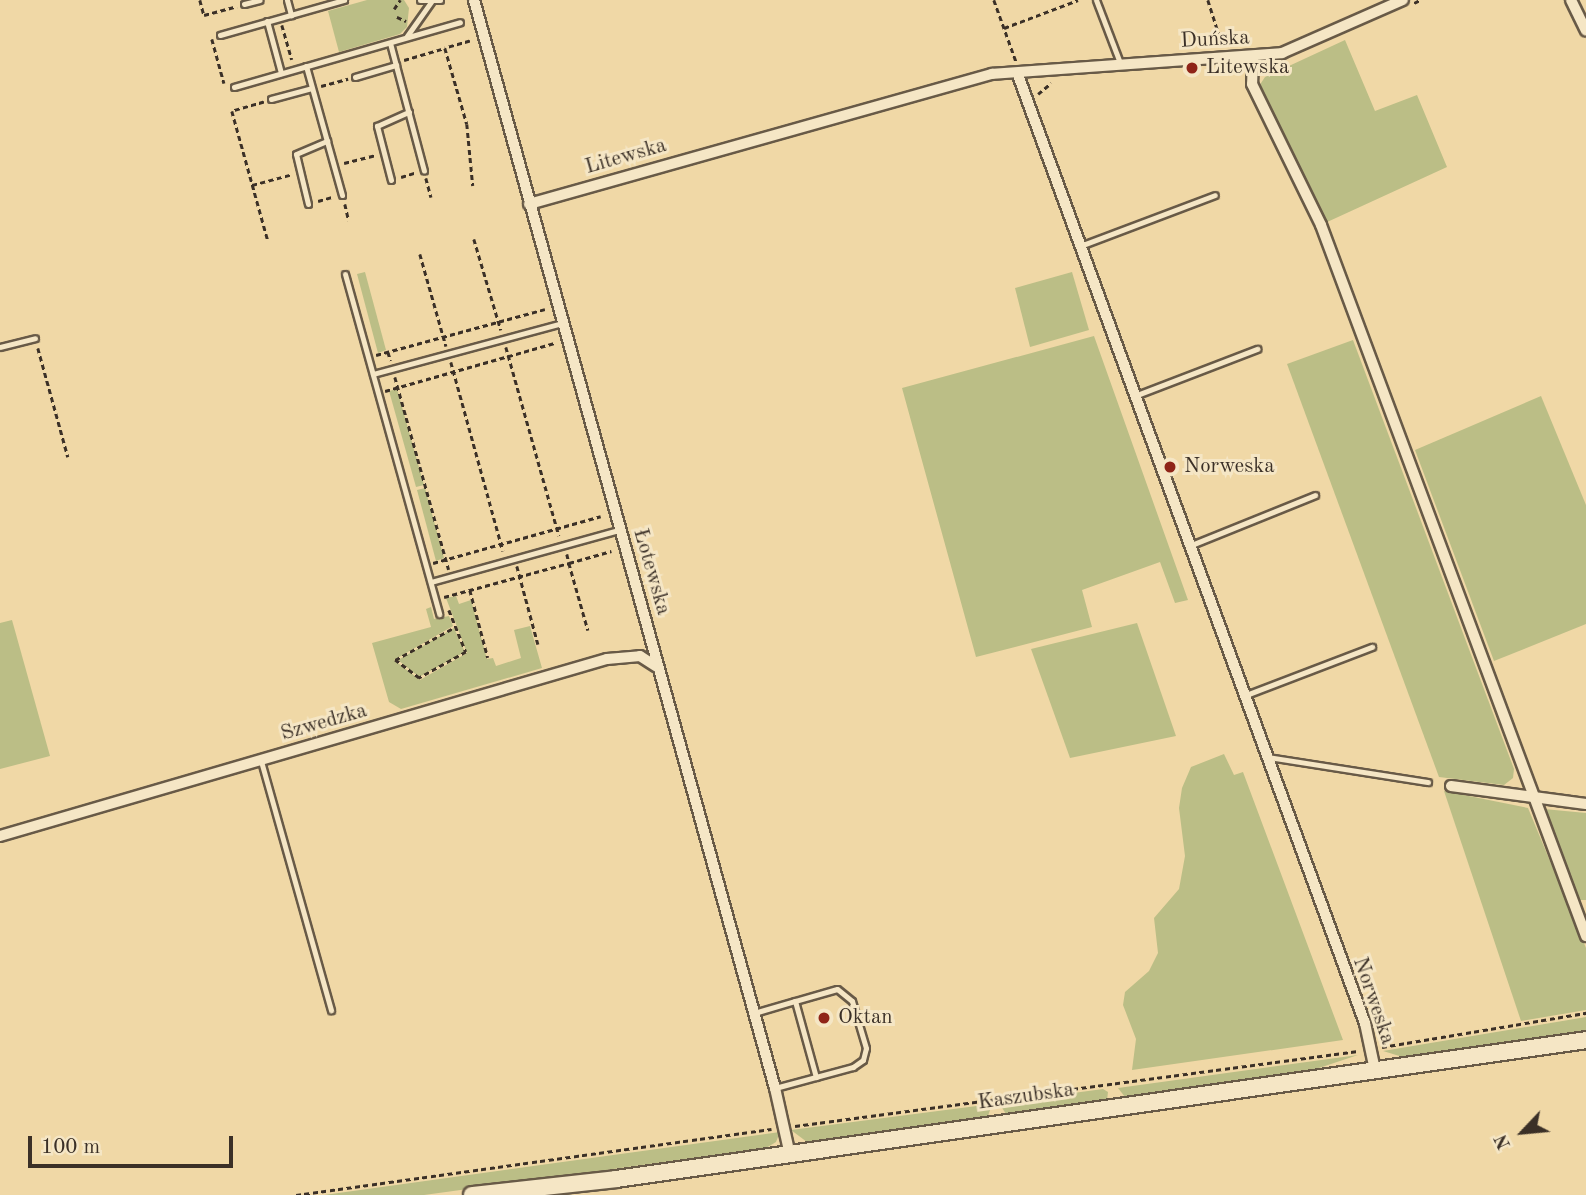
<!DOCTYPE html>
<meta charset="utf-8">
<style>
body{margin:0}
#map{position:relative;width:1586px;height:1195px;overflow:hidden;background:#f0d8a6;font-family:"Old Standard TT",serif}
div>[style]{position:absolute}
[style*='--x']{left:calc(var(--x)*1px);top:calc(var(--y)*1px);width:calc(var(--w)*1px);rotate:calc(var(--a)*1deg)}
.green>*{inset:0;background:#bbbe86}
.path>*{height:2.5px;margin-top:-1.25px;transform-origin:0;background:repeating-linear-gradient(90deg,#3b3027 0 5px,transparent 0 8.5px)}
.roads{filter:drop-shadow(2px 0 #685a47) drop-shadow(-2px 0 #685a47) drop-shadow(0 2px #685a47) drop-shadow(0 -2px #685a47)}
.lane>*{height:5px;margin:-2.5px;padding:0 2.5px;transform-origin:2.5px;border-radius:2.5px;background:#f5e6c5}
.street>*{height:10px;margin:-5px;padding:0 5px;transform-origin:5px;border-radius:5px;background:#f5e6c5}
.secondary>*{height:16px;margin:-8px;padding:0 8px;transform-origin:8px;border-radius:8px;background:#f5e6c5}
.dots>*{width:19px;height:19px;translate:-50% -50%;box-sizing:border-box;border:4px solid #f5e6c5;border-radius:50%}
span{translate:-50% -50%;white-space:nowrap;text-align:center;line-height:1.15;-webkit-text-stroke:6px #f5e6c5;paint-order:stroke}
.street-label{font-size:21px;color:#3b3027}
.poi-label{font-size:21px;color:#3b3027}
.left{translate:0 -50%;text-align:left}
.north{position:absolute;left:1488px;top:1097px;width:70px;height:70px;-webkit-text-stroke:5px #f5e6c5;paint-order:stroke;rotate:244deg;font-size:19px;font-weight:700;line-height:28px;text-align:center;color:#3b3027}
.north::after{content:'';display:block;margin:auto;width:24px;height:32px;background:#3b3027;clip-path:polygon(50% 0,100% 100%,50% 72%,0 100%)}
.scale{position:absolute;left:28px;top:1136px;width:205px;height:32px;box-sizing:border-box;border:4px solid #3b3027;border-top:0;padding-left:9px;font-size:21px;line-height:24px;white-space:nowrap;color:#3b3027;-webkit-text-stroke:5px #f5e6c5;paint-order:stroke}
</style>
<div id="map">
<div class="green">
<i style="clip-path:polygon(367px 0,404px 0,409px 8px,407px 27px,400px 34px,339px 52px,328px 11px)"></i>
<i style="clip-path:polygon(1345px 40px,1375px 111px,1417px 95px,1447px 167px,1325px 223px,1259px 86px,1265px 77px)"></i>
<i style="clip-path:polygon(365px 272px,386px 350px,378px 353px,357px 274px)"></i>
<i style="clip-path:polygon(1072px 272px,1089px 330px,1030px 347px,1015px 288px)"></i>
<i style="clip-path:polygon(1094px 336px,1188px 600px,1175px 603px,1160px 562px,1082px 590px,1092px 627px,976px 657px,902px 388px)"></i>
<i style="clip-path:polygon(1353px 340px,1514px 769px,1513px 778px,1504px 785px,1439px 777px,1287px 364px)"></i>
<i style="clip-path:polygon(397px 389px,424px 485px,416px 487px,389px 391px)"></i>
<i style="clip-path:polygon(1541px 396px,1586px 505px,1586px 624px,1494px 661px,1415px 450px)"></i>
<i style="clip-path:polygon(425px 488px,444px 558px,436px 561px,417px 490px)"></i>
<i style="clip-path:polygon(456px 596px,459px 604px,471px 600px,487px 659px,493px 658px,496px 666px,521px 658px,514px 630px,530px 626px,542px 668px,401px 709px,389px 702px,372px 643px,431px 627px,426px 609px,431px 607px,434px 619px,449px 616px,453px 626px,394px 660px,420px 680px,467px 653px,446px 598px)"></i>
<i style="clip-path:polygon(12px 620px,50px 756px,0 769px,0 623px)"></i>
<i style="clip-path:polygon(1137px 623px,1176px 736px,1070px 758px,1031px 649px)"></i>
<i style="clip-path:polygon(454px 628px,465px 652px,419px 677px,398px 660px)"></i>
<i style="clip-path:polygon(1224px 754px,1234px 775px,1243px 772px,1343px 1040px,1132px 1070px,1136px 1039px,1123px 1005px,1125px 992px,1149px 971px,1158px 953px,1154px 918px,1179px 889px,1185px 856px,1179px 808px,1182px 788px,1191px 767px)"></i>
<i style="clip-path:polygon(1444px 791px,1528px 808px,1586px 948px,1586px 1010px,1521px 1021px)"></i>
<i style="clip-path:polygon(1544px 809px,1586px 813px,1586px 900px,1580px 900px)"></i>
<i style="clip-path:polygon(1586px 1017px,1586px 1034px,1406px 1058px,1383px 1051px)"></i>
<i style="clip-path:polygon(1358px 1055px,1301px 1074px,1125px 1097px,1118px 1088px)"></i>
<i style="clip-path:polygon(1103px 1089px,1108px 1092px,1107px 1100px,1006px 1114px,999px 1103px)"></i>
<i style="clip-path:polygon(992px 1104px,988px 1116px,807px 1142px,791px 1130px)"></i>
<i style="clip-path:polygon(780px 1132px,776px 1142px,766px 1148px,424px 1195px,324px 1195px)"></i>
</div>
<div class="path">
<i style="--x:200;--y:0;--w:16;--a:75"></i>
<i style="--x:204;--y:15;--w:34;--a:-15"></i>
<i style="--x:994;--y:0;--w:65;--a:70.2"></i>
<i style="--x:1208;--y:0;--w:46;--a:72.3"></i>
<i style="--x:1414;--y:3;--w:7;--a:-27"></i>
<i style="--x:394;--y:9;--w:11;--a:-56"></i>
<i style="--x:397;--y:17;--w:10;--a:24"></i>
<i style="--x:282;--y:25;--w:36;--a:74"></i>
<i style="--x:1004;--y:28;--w:79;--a:-20.7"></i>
<i style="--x:212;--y:39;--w:46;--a:74.7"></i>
<i style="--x:470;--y:41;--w:26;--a:164"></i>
<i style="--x:445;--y:48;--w:79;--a:73.9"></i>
<i style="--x:467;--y:124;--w:62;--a:84.5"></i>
<i style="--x:404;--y:60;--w:43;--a:-16.3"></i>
<i style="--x:321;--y:86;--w:28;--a:-15"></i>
<i style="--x:1038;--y:94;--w:17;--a:-40"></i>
<i style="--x:264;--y:102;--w:33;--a:164"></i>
<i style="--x:232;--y:111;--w:135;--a:74.5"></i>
<i style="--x:344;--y:163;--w:32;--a:-14"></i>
<i style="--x:401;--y:177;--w:14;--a:-17"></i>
<i style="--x:426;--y:178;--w:20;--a:75"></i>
<i style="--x:252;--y:185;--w:42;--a:-15"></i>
<i style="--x:318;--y:201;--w:15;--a:-16"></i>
<i style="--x:345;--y:204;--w:17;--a:77"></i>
<i style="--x:474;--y:239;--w:95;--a:73.5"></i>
<i style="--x:420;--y:254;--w:96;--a:74.2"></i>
<i style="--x:506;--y:347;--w:196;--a:74.3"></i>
<i style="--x:38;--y:348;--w:113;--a:74.6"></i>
<i style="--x:388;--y:352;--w:9;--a:72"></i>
<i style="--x:376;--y:355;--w:175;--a:-15.2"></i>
<i style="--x:451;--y:362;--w:196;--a:74.6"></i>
<i style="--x:395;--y:377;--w:200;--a:74.4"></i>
<i style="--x:385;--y:391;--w:177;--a:-15.8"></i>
<i style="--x:567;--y:554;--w:9;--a:77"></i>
<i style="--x:569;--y:563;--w:44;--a:-15.9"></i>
<i style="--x:433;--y:563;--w:174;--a:-15.6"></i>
<i style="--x:517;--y:566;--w:81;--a:74.9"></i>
<i style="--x:470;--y:590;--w:70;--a:75.2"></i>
<i style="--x:444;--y:597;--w:130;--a:-15.2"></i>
<i style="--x:569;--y:563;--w:70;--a:74.2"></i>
<i style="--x:449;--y:610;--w:45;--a:68"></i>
<i style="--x:466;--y:652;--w:54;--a:151"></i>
<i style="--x:419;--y:678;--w:30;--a:-143"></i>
<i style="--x:395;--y:660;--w:68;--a:-28.8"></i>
<i style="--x:1382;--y:1047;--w:207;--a:-9.5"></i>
<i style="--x:795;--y:1126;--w:568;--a:-7.59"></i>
<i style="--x:296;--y:1195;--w:480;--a:-7.9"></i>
</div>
<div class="roads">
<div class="lane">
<i style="--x:287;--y:0;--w:16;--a:75"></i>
<i style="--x:420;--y:0;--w:20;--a:0"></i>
<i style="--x:1096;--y:0;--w:67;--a:69.1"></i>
<i style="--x:244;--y:4;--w:16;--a:-14"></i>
<i style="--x:267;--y:21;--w:54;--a:74.9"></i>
<i style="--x:220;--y:35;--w:129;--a:-15.8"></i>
<i style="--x:407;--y:36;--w:42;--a:-54.8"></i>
<i style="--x:390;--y:43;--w:132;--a:75.1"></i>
<i style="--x:306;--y:66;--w:134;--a:74.4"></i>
<i style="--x:355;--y:77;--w:43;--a:-16.3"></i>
<i style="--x:234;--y:87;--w:235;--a:-16"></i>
<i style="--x:271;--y:99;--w:42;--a:-15"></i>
<i style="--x:391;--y:180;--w:56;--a:-104.5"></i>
<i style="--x:377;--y:126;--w:35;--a:-24"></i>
<i style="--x:308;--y:204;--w:51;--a:-103.5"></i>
<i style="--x:296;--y:154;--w:34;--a:-23"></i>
<i style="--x:1080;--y:246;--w:144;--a:-20.7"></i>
<i style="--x:345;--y:274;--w:353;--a:74.5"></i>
<i style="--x:0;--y:347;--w:36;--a:-14"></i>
<i style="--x:373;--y:374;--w:196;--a:-15.1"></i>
<i style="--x:1137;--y:395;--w:129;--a:-21"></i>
<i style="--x:1189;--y:546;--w:136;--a:-22"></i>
<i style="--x:431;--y:582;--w:195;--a:-15.5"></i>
<i style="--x:1246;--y:695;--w:135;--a:-20.9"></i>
<i style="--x:1268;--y:757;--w:162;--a:8.9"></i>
<i style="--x:261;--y:761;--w:259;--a:74.3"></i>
<i style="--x:754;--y:1013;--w:43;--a:-16.3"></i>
<i style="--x:775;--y:1088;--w:81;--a:-15.1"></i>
<i style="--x:853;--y:1067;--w:12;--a:-35"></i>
<i style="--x:863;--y:1060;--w:12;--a:-76"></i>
<i style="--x:866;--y:1048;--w:49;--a:-106.6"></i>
<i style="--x:852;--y:1001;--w:19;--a:-141"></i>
<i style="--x:837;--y:989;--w:44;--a:164.1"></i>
<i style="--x:795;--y:1001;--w:79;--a:74.6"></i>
</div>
<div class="street">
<i style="--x:474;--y:0;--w:1129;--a:74.54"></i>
<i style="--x:775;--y:1088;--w:69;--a:77.4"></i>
<i style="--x:1571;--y:0;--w:34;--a:64"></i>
<i style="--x:1253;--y:58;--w:26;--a:92"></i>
<i style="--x:1252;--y:84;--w:157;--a:63.9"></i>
<i style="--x:1321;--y:225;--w:759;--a:69.56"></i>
<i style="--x:1018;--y:75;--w:1010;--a:69.9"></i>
<i style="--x:1365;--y:1023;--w:48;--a:78"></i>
<i style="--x:529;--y:204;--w:481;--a:-15.7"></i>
<i style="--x:992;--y:74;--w:291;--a:-4.1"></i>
<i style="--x:1282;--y:53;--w:132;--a:-23.7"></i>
<i style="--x:1451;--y:786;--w:136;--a:7.6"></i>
<i style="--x:0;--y:836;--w:632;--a:-16.26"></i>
<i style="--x:607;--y:659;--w:33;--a:-5"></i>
<i style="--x:640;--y:656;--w:20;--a:33"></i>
</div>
<div class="secondary">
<i style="--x:472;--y:1195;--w:145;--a:-6.3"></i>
<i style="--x:616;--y:1179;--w:980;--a:-8.15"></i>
</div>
</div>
<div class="dots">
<i style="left:1192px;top:68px;background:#8f2418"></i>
<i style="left:1170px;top:467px;background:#8f2418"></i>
<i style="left:824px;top:1018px;background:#8f2418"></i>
</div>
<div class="street-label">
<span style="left:1215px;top:40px;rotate:-3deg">Duńska</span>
<span style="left:626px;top:157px;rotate:-16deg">Litewska</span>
<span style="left:651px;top:572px;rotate:74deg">Łotewska</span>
<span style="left:324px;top:723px;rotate:-16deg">Szwedzka</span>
<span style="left:1373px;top:1001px;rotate:71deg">Norweska</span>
<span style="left:1026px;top:1097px;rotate:-8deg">Kaszubska</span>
</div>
<div class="poi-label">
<span class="left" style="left:1206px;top:68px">Litewska</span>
<span class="left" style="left:1184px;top:467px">Norweska</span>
<span class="left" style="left:838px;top:1018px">Oktan</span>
</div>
<div class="north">N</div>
<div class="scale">100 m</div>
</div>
